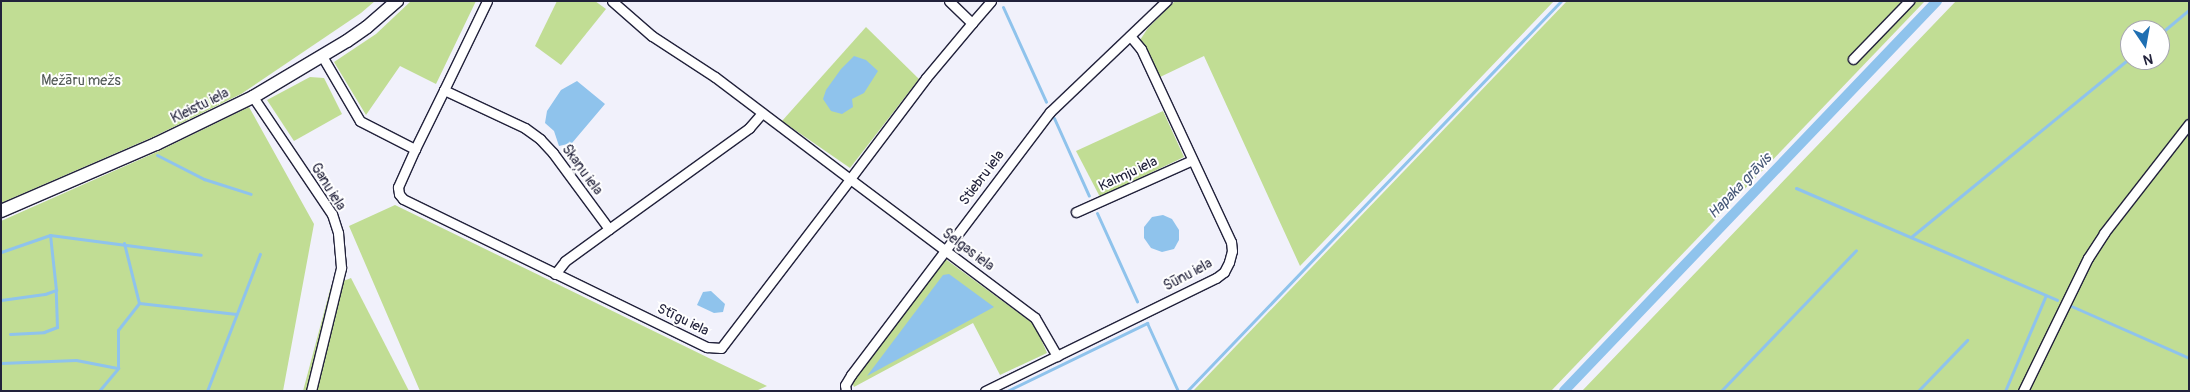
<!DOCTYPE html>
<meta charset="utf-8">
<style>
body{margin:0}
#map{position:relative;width:2190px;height:392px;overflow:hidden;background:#f1f1fb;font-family:Pangolin,sans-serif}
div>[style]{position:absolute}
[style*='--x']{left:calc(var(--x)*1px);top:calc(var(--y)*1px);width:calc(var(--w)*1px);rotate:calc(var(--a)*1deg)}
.green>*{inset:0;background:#c1dd94}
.water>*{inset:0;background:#8fc3ec}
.stream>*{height:3px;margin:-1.5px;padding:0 1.5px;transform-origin:1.5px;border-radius:1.5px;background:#8fc3ec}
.canal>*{height:10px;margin:-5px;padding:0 5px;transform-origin:5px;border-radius:5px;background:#8fc3ec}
.roads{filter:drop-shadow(1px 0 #22223b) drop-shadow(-1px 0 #22223b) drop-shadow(0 1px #22223b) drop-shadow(0 -1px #22223b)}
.street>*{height:9px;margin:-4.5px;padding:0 4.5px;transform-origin:4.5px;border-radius:4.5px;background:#fff}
.secondary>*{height:12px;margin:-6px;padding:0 6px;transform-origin:6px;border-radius:6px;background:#fff}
span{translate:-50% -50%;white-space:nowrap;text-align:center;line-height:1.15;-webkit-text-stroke:4px #fff;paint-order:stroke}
.park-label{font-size:14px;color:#525a56}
.street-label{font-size:14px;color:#22223b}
.water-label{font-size:15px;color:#485a79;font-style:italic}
.frame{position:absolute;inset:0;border:2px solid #22223b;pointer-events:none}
.north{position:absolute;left:2120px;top:20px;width:50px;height:50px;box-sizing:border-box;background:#fff;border:1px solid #a7a7b1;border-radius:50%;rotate:168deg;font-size:14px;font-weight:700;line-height:20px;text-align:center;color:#22223b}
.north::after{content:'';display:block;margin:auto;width:18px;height:22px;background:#1f6fb2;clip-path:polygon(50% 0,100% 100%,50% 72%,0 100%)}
</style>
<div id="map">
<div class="green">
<i style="clip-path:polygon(1px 1px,375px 1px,361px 13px,241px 94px,153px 137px,1px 203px)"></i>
<i style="clip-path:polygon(411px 1px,476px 1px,436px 84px,400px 66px,366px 115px,334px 62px,376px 34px)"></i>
<i style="clip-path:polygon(557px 1px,595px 1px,606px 9px,561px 65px,535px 46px)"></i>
<i style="clip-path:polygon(1175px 1px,1554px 1px,1300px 266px,1204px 56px,1158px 78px,1140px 40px,1148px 28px)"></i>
<i style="clip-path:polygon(1567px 1px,1924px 2px,1551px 391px,1193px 391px)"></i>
<i style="clip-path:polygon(evenodd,1956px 1px,2189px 1px,2189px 391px,1582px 391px,1956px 1px,2130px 30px,2160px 30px,2160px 60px,2130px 60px,2130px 30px)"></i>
<i style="clip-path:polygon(866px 27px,919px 79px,850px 168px,782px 121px)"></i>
<i style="clip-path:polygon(310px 77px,324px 78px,342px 114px,294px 141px,267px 100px)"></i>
<i style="clip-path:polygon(249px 107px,314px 224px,283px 391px,1px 391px,1px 221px,159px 151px)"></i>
<i style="clip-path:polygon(1163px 111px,1184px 157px,1100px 197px,1076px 151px)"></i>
<i style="clip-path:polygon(395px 205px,717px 362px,767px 386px,756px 391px,420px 391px,349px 226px)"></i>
<i style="clip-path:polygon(944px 258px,1035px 325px,1047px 353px,1000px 375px,973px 323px,854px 387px,852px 382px)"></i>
<i style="clip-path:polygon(351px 278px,409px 391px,303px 391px,331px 286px)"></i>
</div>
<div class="water">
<i style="clip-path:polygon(854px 56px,866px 60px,878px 71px,864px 93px,852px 99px,853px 107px,842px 114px,831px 111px,823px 99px,826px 90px,841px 69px)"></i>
<i style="clip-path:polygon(577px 81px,605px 104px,572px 143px,559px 146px,554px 131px,545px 123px,547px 111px,561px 90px)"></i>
<i style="clip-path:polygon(1163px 215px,1172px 219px,1179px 230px,1179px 240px,1174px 249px,1162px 252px,1151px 248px,1144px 238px,1144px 227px,1152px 217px)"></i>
<i style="clip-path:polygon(949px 274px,994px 307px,867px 376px,943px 275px)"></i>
<i style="clip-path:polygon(711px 291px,725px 304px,723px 312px,714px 313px,697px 305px,703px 292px)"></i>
</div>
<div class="stream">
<i style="--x:1933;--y:1;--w:3;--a:45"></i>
<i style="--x:1003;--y:7;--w:104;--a:65.6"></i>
<i style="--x:2160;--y:34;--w:38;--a:-40"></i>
<i style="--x:1054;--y:118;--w:85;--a:65.8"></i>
<i style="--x:157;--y:155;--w:53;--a:27.1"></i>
<i style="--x:204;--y:179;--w:49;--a:17.7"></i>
<i style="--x:1796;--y:188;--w:284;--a:23.2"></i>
<i style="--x:1097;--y:213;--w:97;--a:65.6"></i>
<i style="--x:1911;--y:237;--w:283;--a:-39.3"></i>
<i style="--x:124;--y:243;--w:62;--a:76"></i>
<i style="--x:1;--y:252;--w:52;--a:-19.1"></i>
<i style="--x:50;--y:235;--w:152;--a:7.5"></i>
<i style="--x:1;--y:300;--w:44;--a:-7.8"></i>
<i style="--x:45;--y:294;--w:12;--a:-20"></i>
<i style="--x:56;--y:290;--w:55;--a:-96.2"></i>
<i style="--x:2069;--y:305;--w:131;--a:23.8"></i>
<i style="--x:10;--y:334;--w:34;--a:-3"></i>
<i style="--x:44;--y:332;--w:14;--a:-21"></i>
<i style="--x:57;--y:327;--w:37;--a:-92"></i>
<i style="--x:1;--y:363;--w:75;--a:-2.3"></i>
<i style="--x:76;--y:360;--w:42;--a:11"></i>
<i style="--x:99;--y:391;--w:30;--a:-50"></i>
<i style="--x:118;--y:368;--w:38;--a:-90"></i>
<i style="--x:118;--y:330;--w:34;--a:-52"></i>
<i style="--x:139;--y:303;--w:98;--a:6.5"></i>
<i style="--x:207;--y:391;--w:147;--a:-68.9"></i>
<i style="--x:1007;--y:391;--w:156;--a:-25.9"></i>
<i style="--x:1147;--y:323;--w:75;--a:65.5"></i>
<i style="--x:1187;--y:391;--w:540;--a:-46.2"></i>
<i style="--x:1721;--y:391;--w:195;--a:-46.2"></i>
<i style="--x:1918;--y:391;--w:71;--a:-46.1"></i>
<i style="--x:2005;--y:391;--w:104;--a:-66.9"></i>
</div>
<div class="canal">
<i style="--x:1564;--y:391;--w:540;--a:-46.28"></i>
</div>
<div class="roads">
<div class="street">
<i style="--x:487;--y:1;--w:99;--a:115.8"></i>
<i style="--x:444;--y:90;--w:89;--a:25.1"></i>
<i style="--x:525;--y:128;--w:19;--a:36"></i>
<i style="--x:540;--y:139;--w:19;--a:47"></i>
<i style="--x:553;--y:153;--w:94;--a:53.6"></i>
<i style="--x:609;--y:229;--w:173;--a:-35.8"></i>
<i style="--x:749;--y:128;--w:20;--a:-49"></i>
<i style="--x:949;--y:1;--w:32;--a:44"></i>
<i style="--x:972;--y:23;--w:29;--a:-49"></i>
<i style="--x:972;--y:23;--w:72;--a:129.9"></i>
<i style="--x:926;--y:78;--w:126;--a:127"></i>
<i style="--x:850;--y:179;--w:231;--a:36.9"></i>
<i style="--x:1035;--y:318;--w:44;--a:59.9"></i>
<i style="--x:322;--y:56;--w:75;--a:59.7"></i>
<i style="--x:360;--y:121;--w:62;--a:27"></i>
<i style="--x:415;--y:149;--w:42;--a:114.1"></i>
<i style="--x:398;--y:187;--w:7;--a:82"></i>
<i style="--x:399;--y:194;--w:6;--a:51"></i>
<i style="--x:403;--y:199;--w:338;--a:26"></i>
<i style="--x:707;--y:347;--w:14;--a:4"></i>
<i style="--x:721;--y:348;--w:213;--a:-52.6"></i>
<i style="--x:850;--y:179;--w:169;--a:-142.9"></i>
<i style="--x:715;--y:77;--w:75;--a:-146.9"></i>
<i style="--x:652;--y:36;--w:53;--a:-138.8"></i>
<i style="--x:1853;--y:59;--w:81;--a:-46"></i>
<i style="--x:253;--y:97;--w:141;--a:56"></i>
<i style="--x:332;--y:214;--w:20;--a:72"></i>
<i style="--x:338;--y:233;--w:35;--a:85"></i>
<i style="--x:341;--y:268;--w:127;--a:103.7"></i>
<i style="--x:415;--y:149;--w:66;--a:-63.8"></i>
<i style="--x:1076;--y:212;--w:127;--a:-24.1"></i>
<i style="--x:555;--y:274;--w:16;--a:-52"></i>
<i style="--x:565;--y:261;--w:54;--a:-36"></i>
<i style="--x:846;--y:391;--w:6;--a:-99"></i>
<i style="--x:845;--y:385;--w:12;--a:-59"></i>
<i style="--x:851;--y:375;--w:330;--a:-52.9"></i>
<i style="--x:1050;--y:112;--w:161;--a:-43.7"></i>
<i style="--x:985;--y:391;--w:257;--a:-26.1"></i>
<i style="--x:1216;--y:278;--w:10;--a:-37"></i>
<i style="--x:1224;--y:272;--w:11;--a:-63"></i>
<i style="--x:1229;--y:262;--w:11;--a:-75"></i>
<i style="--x:1232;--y:251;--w:9;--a:-96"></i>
<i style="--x:1231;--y:242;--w:213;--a:-115"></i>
<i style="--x:1141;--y:49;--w:17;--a:-130"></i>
<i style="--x:2023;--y:391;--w:148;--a:-64"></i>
<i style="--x:2088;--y:258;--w:30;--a:-57"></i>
<i style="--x:2104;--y:233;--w:138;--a:-52.1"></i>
</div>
<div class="secondary">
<i style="--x:1;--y:211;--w:169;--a:-23.4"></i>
<i style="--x:156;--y:144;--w:108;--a:-25.9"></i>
<i style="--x:253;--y:97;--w:109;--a:-30.8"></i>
<i style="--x:347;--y:41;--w:24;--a:-35"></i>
<i style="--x:367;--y:27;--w:40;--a:-41"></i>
</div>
</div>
<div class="park-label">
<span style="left:81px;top:81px">Mežāru mežs</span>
</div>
<div class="street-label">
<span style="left:200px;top:106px;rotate:-26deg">Kleistu iela</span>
<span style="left:582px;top:170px;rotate:54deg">Skaņu iela</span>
<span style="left:1128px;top:174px;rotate:-25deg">Kalmju iela</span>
<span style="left:982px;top:178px;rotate:-53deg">Stiebru iela</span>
<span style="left:328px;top:187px;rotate:58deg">Ganu iela</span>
<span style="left:968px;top:250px;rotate:37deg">Selgas iela</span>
<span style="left:1188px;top:275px;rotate:-28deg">Sūnu iela</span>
<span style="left:683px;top:320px;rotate:26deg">Stīgu iela</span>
</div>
<div class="water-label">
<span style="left:1740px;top:186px;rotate:-46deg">Hapaka grāvis</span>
</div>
<div class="frame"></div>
<div class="north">N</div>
</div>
